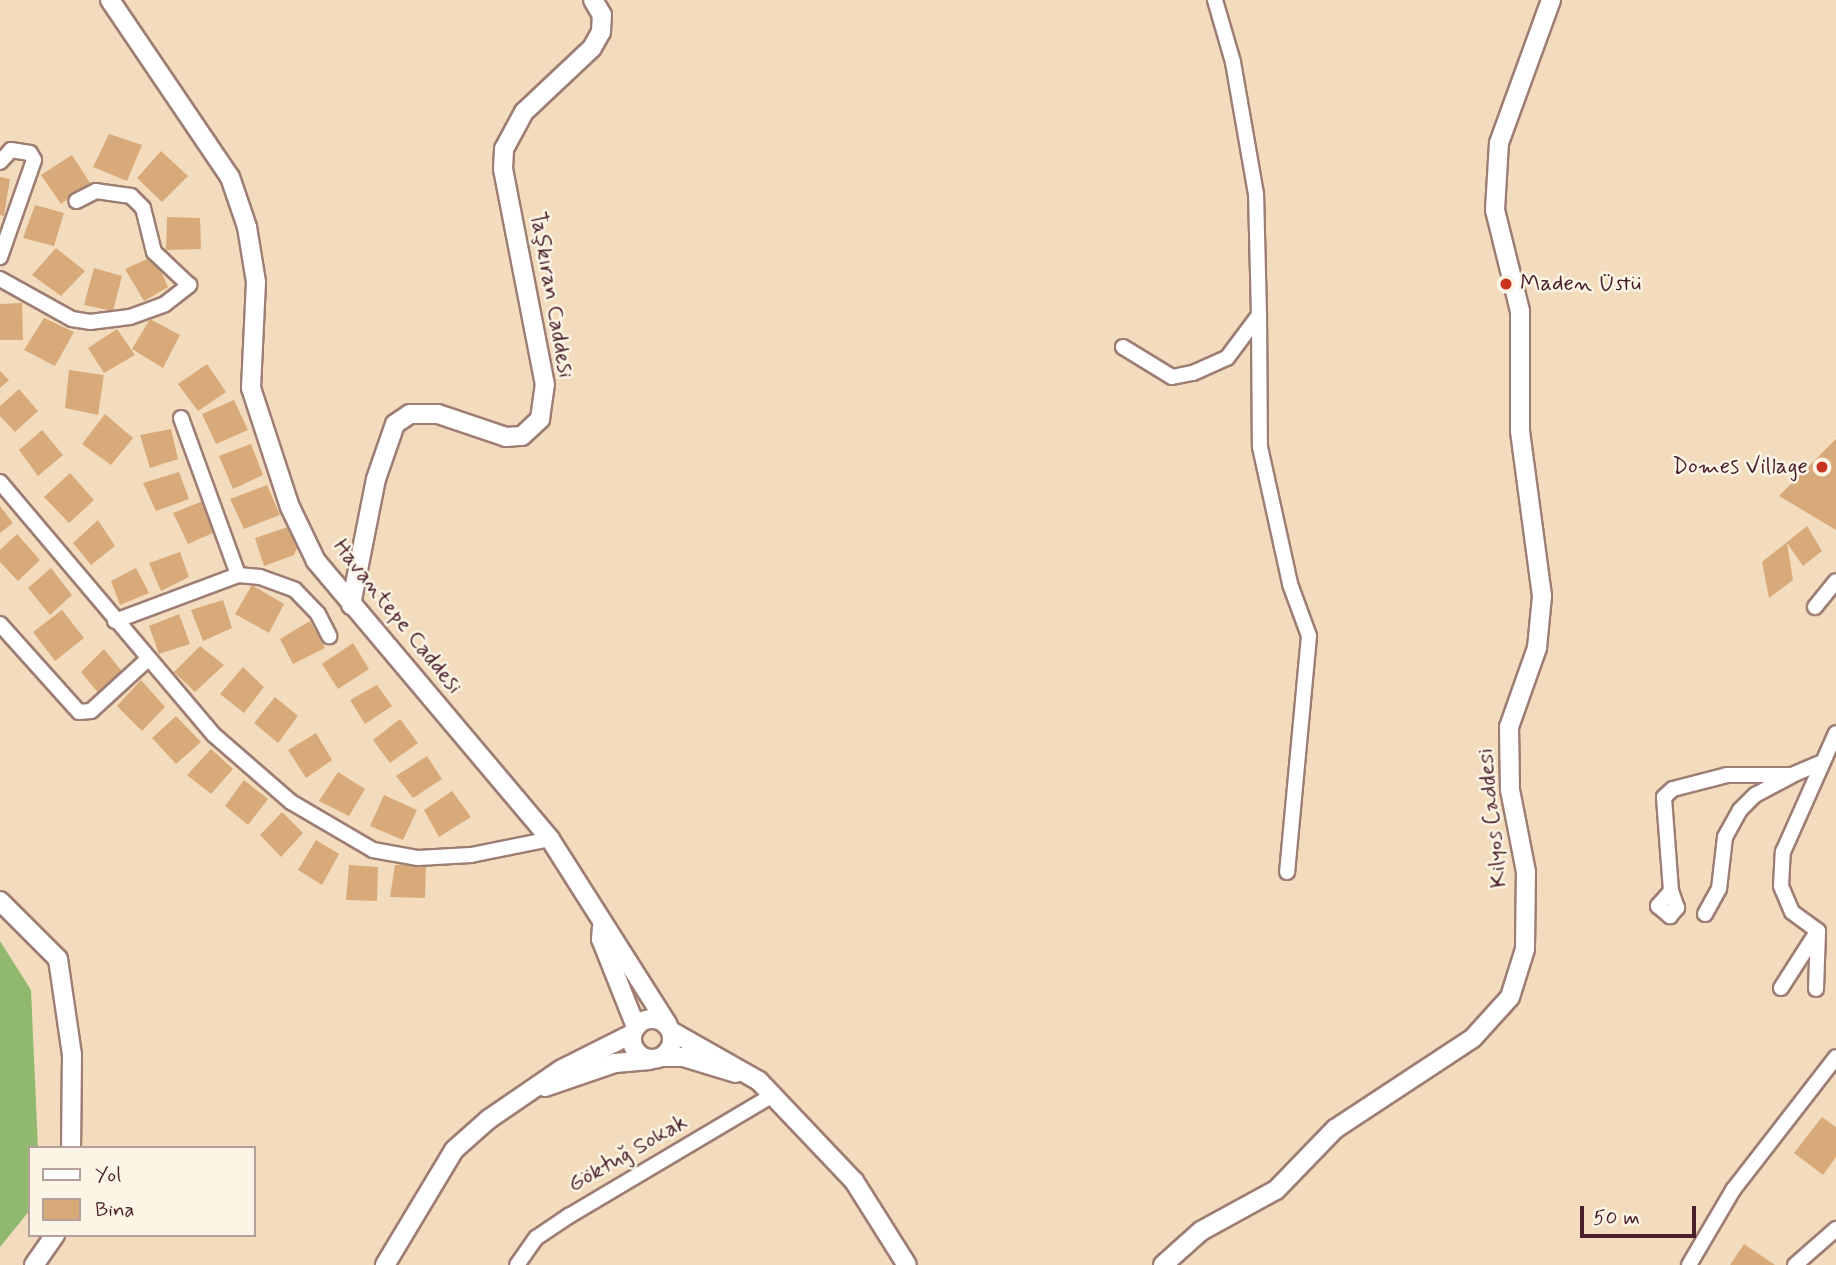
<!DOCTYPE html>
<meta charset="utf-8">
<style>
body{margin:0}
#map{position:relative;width:1836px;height:1265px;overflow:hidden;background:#f3dcbd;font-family:Mynerve,sans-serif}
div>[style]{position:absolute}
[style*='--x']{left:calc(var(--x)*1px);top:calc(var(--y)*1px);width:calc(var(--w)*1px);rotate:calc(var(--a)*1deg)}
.forest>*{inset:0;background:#90b96f}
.building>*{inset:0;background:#d8aa79}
.roads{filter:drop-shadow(2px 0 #9e7e74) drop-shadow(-2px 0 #9e7e74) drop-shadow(0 2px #9e7e74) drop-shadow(0 -2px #9e7e74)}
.minor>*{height:14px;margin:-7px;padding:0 7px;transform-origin:7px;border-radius:7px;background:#fff}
.tertiary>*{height:18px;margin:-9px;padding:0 9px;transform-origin:9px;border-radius:9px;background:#fff}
.tertiary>.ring{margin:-9px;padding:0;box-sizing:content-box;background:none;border:18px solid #fff;border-radius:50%}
.dots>*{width:19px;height:19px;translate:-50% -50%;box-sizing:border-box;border:4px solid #fcf5e5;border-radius:50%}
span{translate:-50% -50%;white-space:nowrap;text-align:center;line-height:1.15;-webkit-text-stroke:5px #fcf5e5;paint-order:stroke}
.poi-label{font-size:23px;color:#4a1f2b}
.left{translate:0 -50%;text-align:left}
.right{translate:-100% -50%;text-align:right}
.street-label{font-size:23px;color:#4a1f2b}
.legend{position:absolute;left:28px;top:1146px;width:228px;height:91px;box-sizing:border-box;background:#fcf5e5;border:2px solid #b59f9b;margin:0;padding:9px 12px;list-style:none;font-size:21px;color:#4a1f2b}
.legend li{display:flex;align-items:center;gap:14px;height:35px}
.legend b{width:35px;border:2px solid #b59f9b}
.scale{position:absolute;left:1580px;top:1206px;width:116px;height:32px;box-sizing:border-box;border:4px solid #4a1f2b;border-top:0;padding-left:9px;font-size:21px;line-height:24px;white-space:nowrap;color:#4a1f2b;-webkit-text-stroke:5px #fcf5e5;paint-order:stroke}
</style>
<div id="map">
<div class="forest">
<i style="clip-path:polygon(0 941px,31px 990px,38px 1148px,30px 1148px,30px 1210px,0 1247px)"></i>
</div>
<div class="building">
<i style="clip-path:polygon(109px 134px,142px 145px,127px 181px,93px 167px)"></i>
<i style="clip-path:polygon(161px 151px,188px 176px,162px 202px,137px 178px)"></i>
<i style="clip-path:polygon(72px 155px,90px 183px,61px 204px,41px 175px)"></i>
<i style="clip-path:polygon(0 177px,10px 179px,4px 216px,0 215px)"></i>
<i style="clip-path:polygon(35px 205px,64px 213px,54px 246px,23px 238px)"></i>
<i style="clip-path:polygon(167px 217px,200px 218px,201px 249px,166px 250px)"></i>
<i style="clip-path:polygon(56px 248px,85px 271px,61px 296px,32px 275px)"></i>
<i style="clip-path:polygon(154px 256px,168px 287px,144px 301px,125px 269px)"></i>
<i style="clip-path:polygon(94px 268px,122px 276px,113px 311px,84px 305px)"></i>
<i style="clip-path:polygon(22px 303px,23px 340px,0 340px,0 304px)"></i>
<i style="clip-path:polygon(44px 318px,74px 332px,55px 366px,24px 350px)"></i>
<i style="clip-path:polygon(150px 319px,180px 335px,163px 368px,132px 349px)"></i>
<i style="clip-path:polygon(117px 329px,135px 355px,104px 373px,88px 348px)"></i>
<i style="clip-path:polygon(207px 364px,226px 392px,198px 411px,178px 384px)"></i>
<i style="clip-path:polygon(69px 370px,104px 375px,98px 415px,65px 408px)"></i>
<i style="clip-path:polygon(0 371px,9px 380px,0 388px)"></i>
<i style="clip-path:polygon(19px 389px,38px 411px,15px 432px,0 416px,0 406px)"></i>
<i style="clip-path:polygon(234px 400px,248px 430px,216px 444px,202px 414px)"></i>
<i style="clip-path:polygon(105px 414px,133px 438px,111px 465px,82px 444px)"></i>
<i style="clip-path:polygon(171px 429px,178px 459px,150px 468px,140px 435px)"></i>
<i style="clip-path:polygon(42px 430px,63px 455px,38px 476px,19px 450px)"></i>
<i style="clip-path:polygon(1836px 439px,1836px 530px,1779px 496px)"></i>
<i style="clip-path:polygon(251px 444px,263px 475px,233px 489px,219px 456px)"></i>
<i style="clip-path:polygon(179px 472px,189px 499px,156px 511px,143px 483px)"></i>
<i style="clip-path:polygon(70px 473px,94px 500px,69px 523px,44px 497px)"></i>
<i style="clip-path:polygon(267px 485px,280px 515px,244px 529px,230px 499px)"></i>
<i style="clip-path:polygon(203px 501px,215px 532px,188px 544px,173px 513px)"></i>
<i style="clip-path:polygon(0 506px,13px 523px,0 533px)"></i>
<i style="clip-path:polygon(98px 520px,115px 546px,91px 565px,73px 543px)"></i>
<i style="clip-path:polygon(1807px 526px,1822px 551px,1803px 566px,1787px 543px,1793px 580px,1769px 598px,1762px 562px)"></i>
<i style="clip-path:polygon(288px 527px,297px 548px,294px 555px,264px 566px,255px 538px)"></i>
<i style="clip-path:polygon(17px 534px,40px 560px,18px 581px,0 562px,0 550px)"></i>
<i style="clip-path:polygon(180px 552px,189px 577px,161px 591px,149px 563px)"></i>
<i style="clip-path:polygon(51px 568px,72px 595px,50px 615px,28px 588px)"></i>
<i style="clip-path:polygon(136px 568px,149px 593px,120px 605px,111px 581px)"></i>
<i style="clip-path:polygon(252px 585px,284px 604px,269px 633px,235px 614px)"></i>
<i style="clip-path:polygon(223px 600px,232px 628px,203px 641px,191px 610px)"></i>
<i style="clip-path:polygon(62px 610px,84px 638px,55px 661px,33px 632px)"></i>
<i style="clip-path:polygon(179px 614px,190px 644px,159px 654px,149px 626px)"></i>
<i style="clip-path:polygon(310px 621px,325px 648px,293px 664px,280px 639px)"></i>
<i style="clip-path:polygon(353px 643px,369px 669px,338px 689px,322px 664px)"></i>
<i style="clip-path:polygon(200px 646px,224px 665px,195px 692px,174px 672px)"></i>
<i style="clip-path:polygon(104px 649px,124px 674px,100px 695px,81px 672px)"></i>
<i style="clip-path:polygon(243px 667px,264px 687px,244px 713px,220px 694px)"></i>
<i style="clip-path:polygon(141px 680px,165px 707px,142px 731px,117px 706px)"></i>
<i style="clip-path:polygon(377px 685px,392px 706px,365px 724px,350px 700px)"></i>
<i style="clip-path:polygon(275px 697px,298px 716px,278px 743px,254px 723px)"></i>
<i style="clip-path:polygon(176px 716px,201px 742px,176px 764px,152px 738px)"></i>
<i style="clip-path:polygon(400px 719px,418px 743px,390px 763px,373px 740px)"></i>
<i style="clip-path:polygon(316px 733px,332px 760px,306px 778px,288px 750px)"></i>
<i style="clip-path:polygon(211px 749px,233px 769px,211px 794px,187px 775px)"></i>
<i style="clip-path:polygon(427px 756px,442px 779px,413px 798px,396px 776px)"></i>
<i style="clip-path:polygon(338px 772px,365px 789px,349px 816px,319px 801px)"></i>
<i style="clip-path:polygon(244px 780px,268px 799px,248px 825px,225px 806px)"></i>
<i style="clip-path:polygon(452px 791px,471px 817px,439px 837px,424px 810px)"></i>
<i style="clip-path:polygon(384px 795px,417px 810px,403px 840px,370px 826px)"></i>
<i style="clip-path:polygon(282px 812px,303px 833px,281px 857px,260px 835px)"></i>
<i style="clip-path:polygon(316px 840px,339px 854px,322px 885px,298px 870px)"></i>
<i style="clip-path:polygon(426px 864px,425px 898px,390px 897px,395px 865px)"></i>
<i style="clip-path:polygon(349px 865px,378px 867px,377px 901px,346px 900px)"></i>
<i style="clip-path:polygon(1822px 1117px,1836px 1127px,1836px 1157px,1823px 1175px,1794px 1153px)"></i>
<i style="clip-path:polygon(1744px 1244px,1775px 1265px,1730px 1265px)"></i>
</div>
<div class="roads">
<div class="minor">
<i style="--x:0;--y:162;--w:16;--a:-47"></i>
<i style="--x:11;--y:150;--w:19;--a:9"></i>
<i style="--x:30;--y:153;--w:8;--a:60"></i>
<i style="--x:34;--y:160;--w:103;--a:109.3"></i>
<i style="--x:0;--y:279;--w:82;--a:29.1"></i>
<i style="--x:72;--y:319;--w:18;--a:9"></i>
<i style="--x:90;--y:322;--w:40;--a:-7.1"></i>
<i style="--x:130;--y:317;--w:37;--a:-20"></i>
<i style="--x:165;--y:304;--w:31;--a:-38"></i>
<i style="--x:189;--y:285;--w:48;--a:-136.7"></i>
<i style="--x:154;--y:252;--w:45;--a:-104"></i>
<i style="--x:143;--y:208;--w:17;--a:-135"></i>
<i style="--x:131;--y:196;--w:35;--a:-172"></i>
<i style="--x:96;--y:191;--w:22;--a:153"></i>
<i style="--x:1259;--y:315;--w:132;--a:89.6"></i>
<i style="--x:1260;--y:447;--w:140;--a:77.6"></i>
<i style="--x:1290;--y:584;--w:55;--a:69.9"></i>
<i style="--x:1309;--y:636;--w:237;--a:95.3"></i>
<i style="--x:1123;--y:347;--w:57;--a:31.5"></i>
<i style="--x:1172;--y:377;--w:21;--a:-11"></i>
<i style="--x:1193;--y:373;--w:37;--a:-24"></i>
<i style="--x:1227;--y:358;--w:54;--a:-53.3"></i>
<i style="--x:1259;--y:315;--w:121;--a:-91.4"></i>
<i style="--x:1256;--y:194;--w:134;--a:-99.9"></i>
<i style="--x:1233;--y:62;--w:65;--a:-106.2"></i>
<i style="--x:181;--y:418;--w:167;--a:70"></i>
<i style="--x:0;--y:482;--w:331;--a:49.8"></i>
<i style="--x:214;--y:735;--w:102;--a:41"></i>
<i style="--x:291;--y:802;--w:95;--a:30.3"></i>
<i style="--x:373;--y:850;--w:46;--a:10.1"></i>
<i style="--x:418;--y:858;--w:53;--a:-3.2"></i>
<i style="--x:471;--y:855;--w:81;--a:-11.4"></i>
<i style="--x:1815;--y:607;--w:33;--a:-51"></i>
<i style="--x:115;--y:621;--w:131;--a:-20.5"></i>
<i style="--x:238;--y:575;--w:22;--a:5"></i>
<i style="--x:260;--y:577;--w:37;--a:20"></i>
<i style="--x:295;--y:590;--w:33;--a:46"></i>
<i style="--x:318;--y:614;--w:25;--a:63"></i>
<i style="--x:0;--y:624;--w:118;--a:48.1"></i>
<i style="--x:79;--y:712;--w:12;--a:-5"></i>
<i style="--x:91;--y:711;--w:77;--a:-42.4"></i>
<i style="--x:1671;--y:891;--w:20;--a:131"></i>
<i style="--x:1658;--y:906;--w:16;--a:40"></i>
<i style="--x:1670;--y:916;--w:11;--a:-49"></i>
<i style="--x:1677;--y:908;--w:18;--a:-109"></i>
<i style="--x:1671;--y:891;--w:94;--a:-94.3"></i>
<i style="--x:1664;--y:797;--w:12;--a:-42"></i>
<i style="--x:1673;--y:789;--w:56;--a:-14.5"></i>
<i style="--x:1727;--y:775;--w:65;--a:0"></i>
<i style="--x:1792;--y:775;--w:30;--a:-23"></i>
<i style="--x:1705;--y:914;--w:29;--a:-61"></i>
<i style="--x:1719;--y:889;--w:52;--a:-83.4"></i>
<i style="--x:1725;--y:837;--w:31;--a:-61"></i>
<i style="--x:1740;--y:810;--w:21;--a:-45"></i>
<i style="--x:1755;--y:795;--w:41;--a:-27.8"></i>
<i style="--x:1781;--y:988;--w:67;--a:-57.3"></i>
<i style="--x:1816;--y:989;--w:58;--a:-88"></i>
<i style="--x:1818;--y:931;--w:32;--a:-144"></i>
<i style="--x:1792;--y:912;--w:28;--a:-113"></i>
<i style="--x:1781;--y:886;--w:34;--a:-87"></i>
<i style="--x:1783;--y:852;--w:130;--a:-66"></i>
<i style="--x:517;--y:1265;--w:33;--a:-55"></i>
<i style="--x:536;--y:1238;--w:40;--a:-34"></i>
<i style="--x:569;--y:1216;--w:237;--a:-30.7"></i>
<i style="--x:1689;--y:1265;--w:87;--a:-59.6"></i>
<i style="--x:1733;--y:1190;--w:168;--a:-52.2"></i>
<i style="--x:1795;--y:1265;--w:55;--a:-41.3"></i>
</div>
<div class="tertiary">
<i style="--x:110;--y:0;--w:214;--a:55.9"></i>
<i style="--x:230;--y:177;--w:53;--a:71.2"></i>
<i style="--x:247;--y:227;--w:56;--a:80.7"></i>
<i style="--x:256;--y:282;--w:106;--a:92.7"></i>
<i style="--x:251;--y:388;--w:125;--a:71.9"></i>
<i style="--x:290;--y:507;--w:60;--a:64.3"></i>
<i style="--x:316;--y:561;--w:363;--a:49.9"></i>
<i style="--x:550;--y:839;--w:220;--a:57.6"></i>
<i style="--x:351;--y:605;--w:128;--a:-78.8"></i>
<i style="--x:376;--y:479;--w:58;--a:-70.9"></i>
<i style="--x:395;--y:424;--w:18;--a:-34"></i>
<i style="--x:410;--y:414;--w:28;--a:0"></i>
<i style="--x:438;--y:414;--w:72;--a:18.7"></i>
<i style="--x:506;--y:437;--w:16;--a:-4"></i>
<i style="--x:522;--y:436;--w:25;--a:-43"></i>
<i style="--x:540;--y:419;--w:34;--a:-82"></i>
<i style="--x:545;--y:385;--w:220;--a:-101"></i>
<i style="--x:503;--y:169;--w:20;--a:-87"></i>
<i style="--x:504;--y:149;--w:42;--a:-61.6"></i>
<i style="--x:524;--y:112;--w:93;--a:-43.3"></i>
<i style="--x:592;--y:48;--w:18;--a:-61"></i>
<i style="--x:601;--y:32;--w:17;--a:-87"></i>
<i style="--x:602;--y:15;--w:17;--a:-121"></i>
<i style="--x:0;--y:901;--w:82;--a:45"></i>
<i style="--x:58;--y:959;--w:97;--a:81.7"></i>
<i style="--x:72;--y:1055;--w:93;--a:90.6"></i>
<i style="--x:602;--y:927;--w:12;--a:95"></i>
<i style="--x:601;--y:939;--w:95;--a:68.3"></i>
<i class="ring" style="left:632px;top:1019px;width:22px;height:22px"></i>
<i style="--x:671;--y:1031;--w:101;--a:29.6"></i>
<i style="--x:759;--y:1081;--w:138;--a:46.5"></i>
<i style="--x:854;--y:1181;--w:99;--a:57.8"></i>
<i style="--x:663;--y:1057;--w:20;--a:0"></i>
<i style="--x:683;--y:1057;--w:55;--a:16.8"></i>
<i style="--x:545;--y:1087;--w:74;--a:-18.9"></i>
<i style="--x:615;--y:1063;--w:35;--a:-5"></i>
<i style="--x:34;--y:1265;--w:37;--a:-55"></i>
<i style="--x:385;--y:1265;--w:134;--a:-59"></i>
<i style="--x:454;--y:1150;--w:47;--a:-41.5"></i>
<i style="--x:489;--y:1119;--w:88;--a:-34.4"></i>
<i style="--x:562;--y:1069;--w:78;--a:-26.6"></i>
<i style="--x:1163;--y:1265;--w:51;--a:-41.8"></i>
<i style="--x:1201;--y:1231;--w:85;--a:-28.7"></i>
<i style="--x:1276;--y:1190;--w:85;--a:-46"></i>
<i style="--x:1335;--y:1129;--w:165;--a:-33.4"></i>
<i style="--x:1473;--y:1038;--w:55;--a:-47.9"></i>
<i style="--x:1510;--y:997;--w:50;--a:-72.6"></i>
<i style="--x:1525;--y:949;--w:77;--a:-89.3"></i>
<i style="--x:1526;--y:872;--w:84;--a:-101"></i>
<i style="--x:1510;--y:790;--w:63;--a:-90.9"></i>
<i style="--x:1509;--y:727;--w:84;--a:-70.5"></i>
<i style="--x:1537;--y:648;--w:52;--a:-84.5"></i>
<i style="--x:1542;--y:596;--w:166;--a:-97.6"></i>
<i style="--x:1520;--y:431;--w:120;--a:-90"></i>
<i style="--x:1520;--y:311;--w:104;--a:-103.9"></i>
<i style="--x:1495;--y:210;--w:67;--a:-86.6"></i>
<i style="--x:1499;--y:143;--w:152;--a:-70"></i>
</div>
</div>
<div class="dots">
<i style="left:1506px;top:284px;background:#c8321e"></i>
<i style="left:1822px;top:467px;background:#c8321e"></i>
</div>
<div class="poi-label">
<span class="left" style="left:1520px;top:284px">Maden Üstü</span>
<span class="right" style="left:1808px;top:467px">Domes Village</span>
</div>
<div class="street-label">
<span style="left:551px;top:295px;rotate:80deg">Taşkıran Caddesi</span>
<span style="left:397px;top:617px;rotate:51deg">Havantepe Caddesi</span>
<span style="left:1493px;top:818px;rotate:-96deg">Kilyos Caddesi</span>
<span style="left:628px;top:1154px;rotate:-30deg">Göktuğ Sokak</span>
</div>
<ul class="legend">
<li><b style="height:9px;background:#fff"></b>Yol</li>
<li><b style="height:19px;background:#d8aa79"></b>Bina</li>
</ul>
<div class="scale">50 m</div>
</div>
